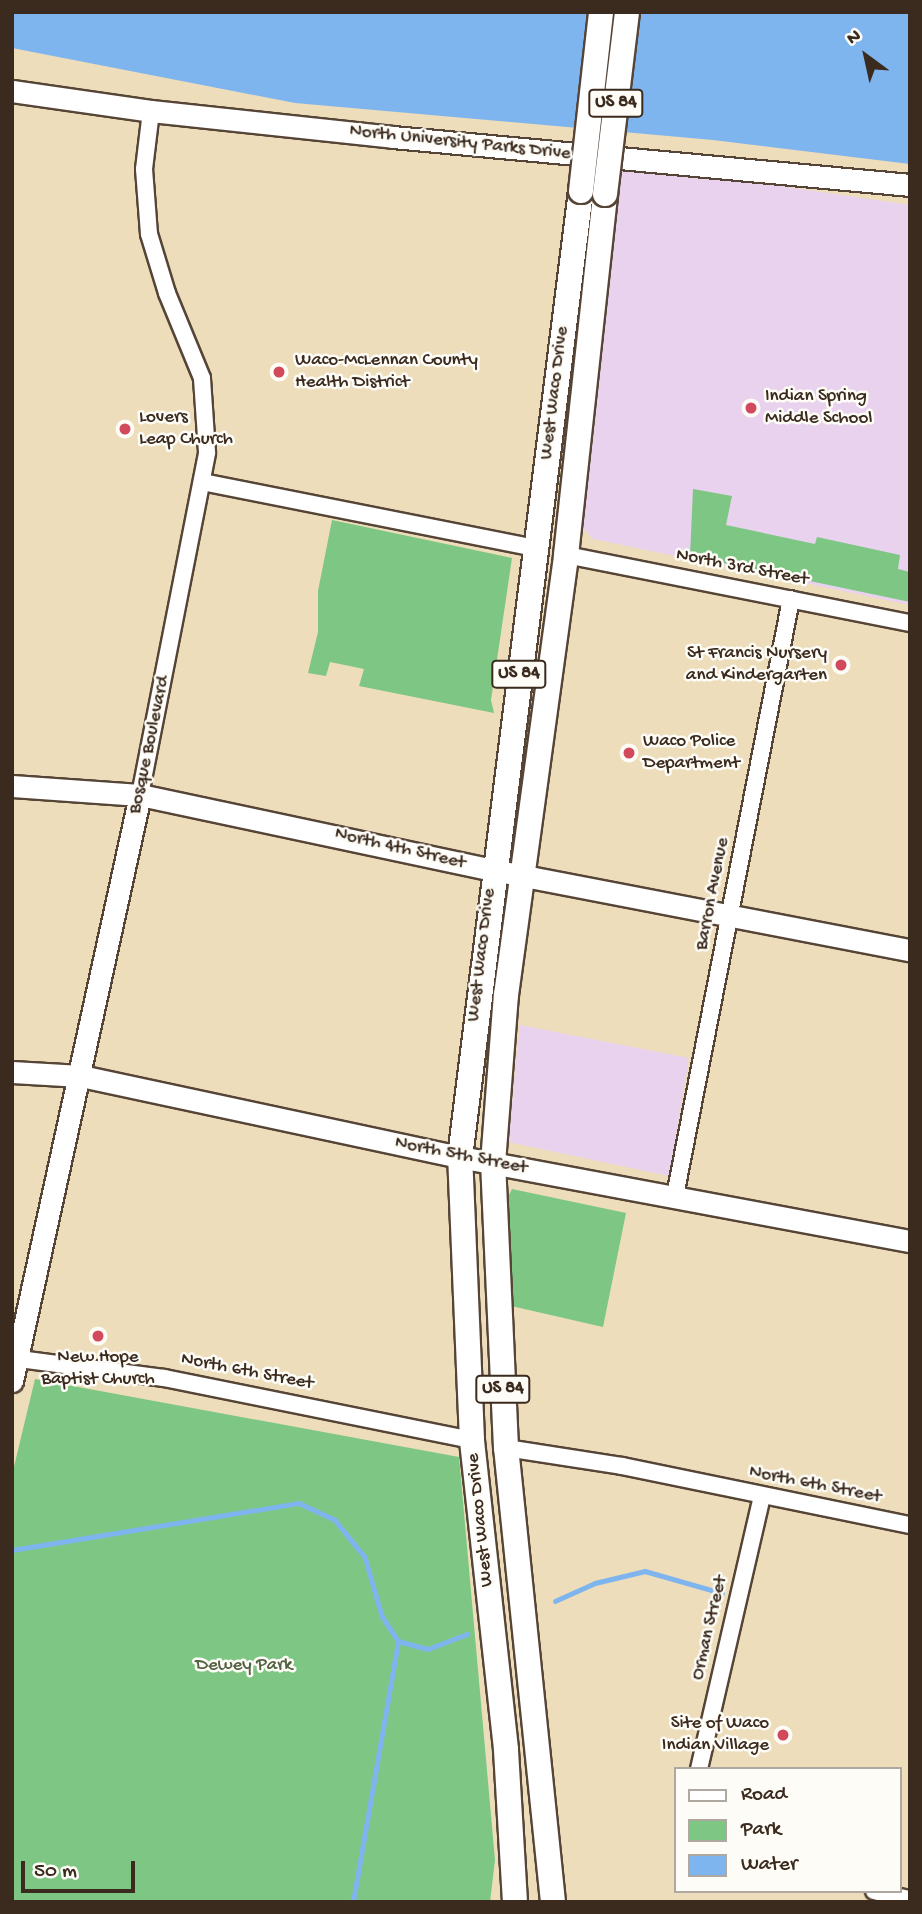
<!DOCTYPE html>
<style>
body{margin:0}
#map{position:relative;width:922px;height:1914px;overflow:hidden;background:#edddbb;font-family:"Gochi Hand",sans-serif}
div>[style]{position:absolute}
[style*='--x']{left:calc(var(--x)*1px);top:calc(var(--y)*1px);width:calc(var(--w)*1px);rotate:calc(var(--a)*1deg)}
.built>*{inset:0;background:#e9d2ed}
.green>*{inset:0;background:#7ec683}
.water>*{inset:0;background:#7fb5ee}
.stream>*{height:4.5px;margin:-2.25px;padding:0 2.25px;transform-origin:2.25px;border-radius:2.25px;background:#7fb5ee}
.roads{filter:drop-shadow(2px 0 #564536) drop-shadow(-2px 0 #564536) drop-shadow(0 2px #564536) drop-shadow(0 -2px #564536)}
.street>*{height:16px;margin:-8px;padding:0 8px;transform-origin:8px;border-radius:8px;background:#fff}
.secondary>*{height:21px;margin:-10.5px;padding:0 10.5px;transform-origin:10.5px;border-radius:10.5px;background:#fff}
.primary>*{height:24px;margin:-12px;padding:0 12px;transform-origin:12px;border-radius:12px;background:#fff}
.bridges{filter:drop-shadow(2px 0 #564536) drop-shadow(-2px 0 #564536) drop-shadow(0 2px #564536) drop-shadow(0 -2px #564536)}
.primary-bridge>*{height:24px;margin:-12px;padding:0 12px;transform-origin:12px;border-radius:12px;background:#fff}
.dots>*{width:19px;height:19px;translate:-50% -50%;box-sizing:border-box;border:4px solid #fdfcf7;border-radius:50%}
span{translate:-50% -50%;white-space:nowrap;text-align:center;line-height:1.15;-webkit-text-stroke:5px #fdfcf7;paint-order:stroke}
.shield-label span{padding:2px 5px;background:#fdfcf7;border:2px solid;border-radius:5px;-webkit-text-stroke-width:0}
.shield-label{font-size:18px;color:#3b2a1e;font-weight:700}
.street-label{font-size:19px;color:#3b2a1e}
.poi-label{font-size:19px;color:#3b2a1e}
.left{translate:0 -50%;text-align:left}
.right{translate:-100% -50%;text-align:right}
.park-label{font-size:19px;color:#526141}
.frame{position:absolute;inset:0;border:14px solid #3b2a1e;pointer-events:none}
.legend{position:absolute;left:674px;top:1767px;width:228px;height:126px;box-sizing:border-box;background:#fdfcf7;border:2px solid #afa8a0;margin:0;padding:9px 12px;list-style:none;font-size:21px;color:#3b2a1e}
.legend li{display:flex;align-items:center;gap:14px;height:35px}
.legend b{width:35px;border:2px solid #afa8a0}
.north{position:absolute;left:831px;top:21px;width:70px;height:70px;-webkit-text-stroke:5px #fdfcf7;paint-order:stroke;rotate:327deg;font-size:19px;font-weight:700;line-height:28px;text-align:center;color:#3b2a1e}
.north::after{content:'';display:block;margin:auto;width:24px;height:32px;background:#3b2a1e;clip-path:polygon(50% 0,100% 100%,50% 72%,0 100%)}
.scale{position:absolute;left:21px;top:1861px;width:114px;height:32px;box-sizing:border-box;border:4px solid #3b2a1e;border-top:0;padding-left:9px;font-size:21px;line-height:24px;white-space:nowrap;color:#3b2a1e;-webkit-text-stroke:5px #fdfcf7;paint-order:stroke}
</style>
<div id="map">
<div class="built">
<i style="clip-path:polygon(616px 162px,910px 205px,910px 605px,593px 539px,584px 529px,581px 515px)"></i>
<i style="clip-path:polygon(520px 1025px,689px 1058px,669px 1176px,508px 1142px)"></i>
</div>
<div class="green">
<i style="clip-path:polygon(693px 489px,732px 496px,726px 525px,815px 544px,817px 537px,900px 555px,898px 569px,910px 572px,910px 602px,690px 556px)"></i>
<i style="clip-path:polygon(332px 520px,512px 558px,491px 700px,494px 713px,359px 686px,364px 669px,330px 662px,326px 676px,308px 673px,318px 632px,318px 591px)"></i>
<i style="clip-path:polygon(512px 1189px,626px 1213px,603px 1327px,507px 1305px,504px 1195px,509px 1195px)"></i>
<i style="clip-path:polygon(35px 1379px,459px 1457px,495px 1860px,490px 1902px,12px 1902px,12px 1475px)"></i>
</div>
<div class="water">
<i style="clip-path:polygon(12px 12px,910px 12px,910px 164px,713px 140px,295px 103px,12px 48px)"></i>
</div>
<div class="stream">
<i style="--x:12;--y:1550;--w:291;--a:-9.3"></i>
<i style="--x:299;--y:1503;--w:40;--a:25"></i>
<i style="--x:335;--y:1520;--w:48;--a:51"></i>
<i style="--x:365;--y:1557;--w:61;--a:73.9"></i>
<i style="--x:382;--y:1616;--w:30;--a:57"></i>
<i style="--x:398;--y:1641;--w:31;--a:15"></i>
<i style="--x:428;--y:1649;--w:42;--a:-21"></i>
<i style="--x:555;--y:1601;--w:44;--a:-24.2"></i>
<i style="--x:595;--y:1583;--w:51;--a:-13.5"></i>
<i style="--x:645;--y:1571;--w:80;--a:15.9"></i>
<i style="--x:353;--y:1902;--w:265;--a:-80.2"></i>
</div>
<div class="roads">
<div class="street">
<i style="--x:202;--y:482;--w:340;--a:11.2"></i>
<i style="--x:566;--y:555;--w:351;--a:11.2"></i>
<i style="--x:140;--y:795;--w:349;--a:-78.9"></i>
<i style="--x:207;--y:452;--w:74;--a:-93.9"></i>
<i style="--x:202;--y:378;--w:92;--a:-112.4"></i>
<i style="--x:167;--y:293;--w:62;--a:-107"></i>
<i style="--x:149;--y:234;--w:65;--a:-94.4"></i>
<i style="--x:144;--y:169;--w:58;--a:-83.1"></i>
<i style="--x:675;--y:1196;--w:608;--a:-79"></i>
<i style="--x:12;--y:1358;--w:153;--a:7.5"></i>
<i style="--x:164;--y:1378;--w:314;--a:11.4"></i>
<i style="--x:506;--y:1448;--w:117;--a:8.8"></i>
<i style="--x:622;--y:1466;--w:294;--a:11.6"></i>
<i style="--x:699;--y:1769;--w:279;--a:-77"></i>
<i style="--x:874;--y:1891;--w:37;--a:13"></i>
</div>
<div class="secondary">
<i style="--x:12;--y:91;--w:140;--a:8.2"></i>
<i style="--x:151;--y:111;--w:243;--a:6.1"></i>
<i style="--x:393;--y:137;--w:519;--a:5.3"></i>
<i style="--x:12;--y:786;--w:128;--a:4"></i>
<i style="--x:140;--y:795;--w:361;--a:12"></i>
<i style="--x:493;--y:870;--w:425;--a:10.9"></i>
<i style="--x:12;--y:1072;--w:69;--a:3.3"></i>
<i style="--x:81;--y:1076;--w:388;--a:12.1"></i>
<i style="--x:460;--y:1157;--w:458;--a:10.6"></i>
<i style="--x:12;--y:1381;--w:600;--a:-77.68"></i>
</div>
<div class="primary">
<i style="--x:515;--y:1902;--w:153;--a:-93.4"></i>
<i style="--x:506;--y:1749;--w:311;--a:-96.3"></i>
<i style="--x:472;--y:1440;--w:283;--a:-92.4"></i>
<i style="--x:460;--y:1157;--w:974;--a:-82.86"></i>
<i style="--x:553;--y:1902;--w:456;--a:-95.9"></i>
<i style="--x:506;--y:1448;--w:285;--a:-92.6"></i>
<i style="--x:493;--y:1163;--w:169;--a:-85.6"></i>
<i style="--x:506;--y:995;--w:444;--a:-82.2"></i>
<i style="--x:566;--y:555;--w:363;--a:-83.8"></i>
</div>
</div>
<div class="bridges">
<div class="primary-bridge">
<i style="--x:581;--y:191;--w:180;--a:-83.6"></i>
<i style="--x:605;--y:194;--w:183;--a:-83.1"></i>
</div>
</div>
<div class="dots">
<i style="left:279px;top:372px;background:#d1495b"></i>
<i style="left:751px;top:408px;background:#d1495b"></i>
<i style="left:125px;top:429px;background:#d1495b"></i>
<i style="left:841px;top:665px;background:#d1495b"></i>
<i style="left:629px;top:753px;background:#d1495b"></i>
<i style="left:98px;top:1336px;background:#d1495b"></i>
<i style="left:783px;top:1735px;background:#d1495b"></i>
</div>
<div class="shield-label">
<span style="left:616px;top:103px">US 84</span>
<span style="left:519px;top:674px">US 84</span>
<span style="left:503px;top:1389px">US 84</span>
</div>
<div class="street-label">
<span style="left:460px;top:143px;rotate:6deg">North University Parks Drive</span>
<span style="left:555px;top:393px;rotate:-83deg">West Waco Drive</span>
<span style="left:742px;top:568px;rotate:11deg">North 3rd Street</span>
<span style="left:150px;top:745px;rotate:-78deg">Bosque Boulevard</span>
<span style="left:400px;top:849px;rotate:13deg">North 4th Street</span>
<span style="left:713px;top:894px;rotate:-79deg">Barron Avenue</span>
<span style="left:482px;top:955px;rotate:-83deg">West Waco Drive</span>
<span style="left:461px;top:1156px;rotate:11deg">North 5th Street</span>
<span style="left:247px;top:1372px;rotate:11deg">North 6th Street</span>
<span style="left:815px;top:1485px;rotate:11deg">North 6th Street</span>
<span style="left:481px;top:1520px;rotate:-96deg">West Waco Drive</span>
<span style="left:710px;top:1628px;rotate:-77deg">Orman Street</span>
</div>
<div class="poi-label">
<span class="left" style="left:295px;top:372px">Waco-McLennan County<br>Health District</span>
<span class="left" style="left:765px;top:408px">Indian Spring<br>Middle School</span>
<span class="left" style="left:139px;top:429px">Lovers<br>Leap Church</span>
<span class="right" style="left:827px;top:665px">St Francis Nursery<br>and Kindergarten</span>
<span class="left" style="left:643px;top:753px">Waco Police<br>Department</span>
<span style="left:98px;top:1369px">New Hope<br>Baptist Church</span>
<span class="right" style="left:769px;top:1735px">Site of Waco<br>Indian Village</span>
</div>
<div class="park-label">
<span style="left:244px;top:1666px">Dewey Park</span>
</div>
<div class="frame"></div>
<ul class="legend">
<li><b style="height:9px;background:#fff"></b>Road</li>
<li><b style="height:19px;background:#7ec683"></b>Park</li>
<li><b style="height:19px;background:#7fb5ee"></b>Water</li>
</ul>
<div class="north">N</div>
<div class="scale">50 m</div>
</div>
